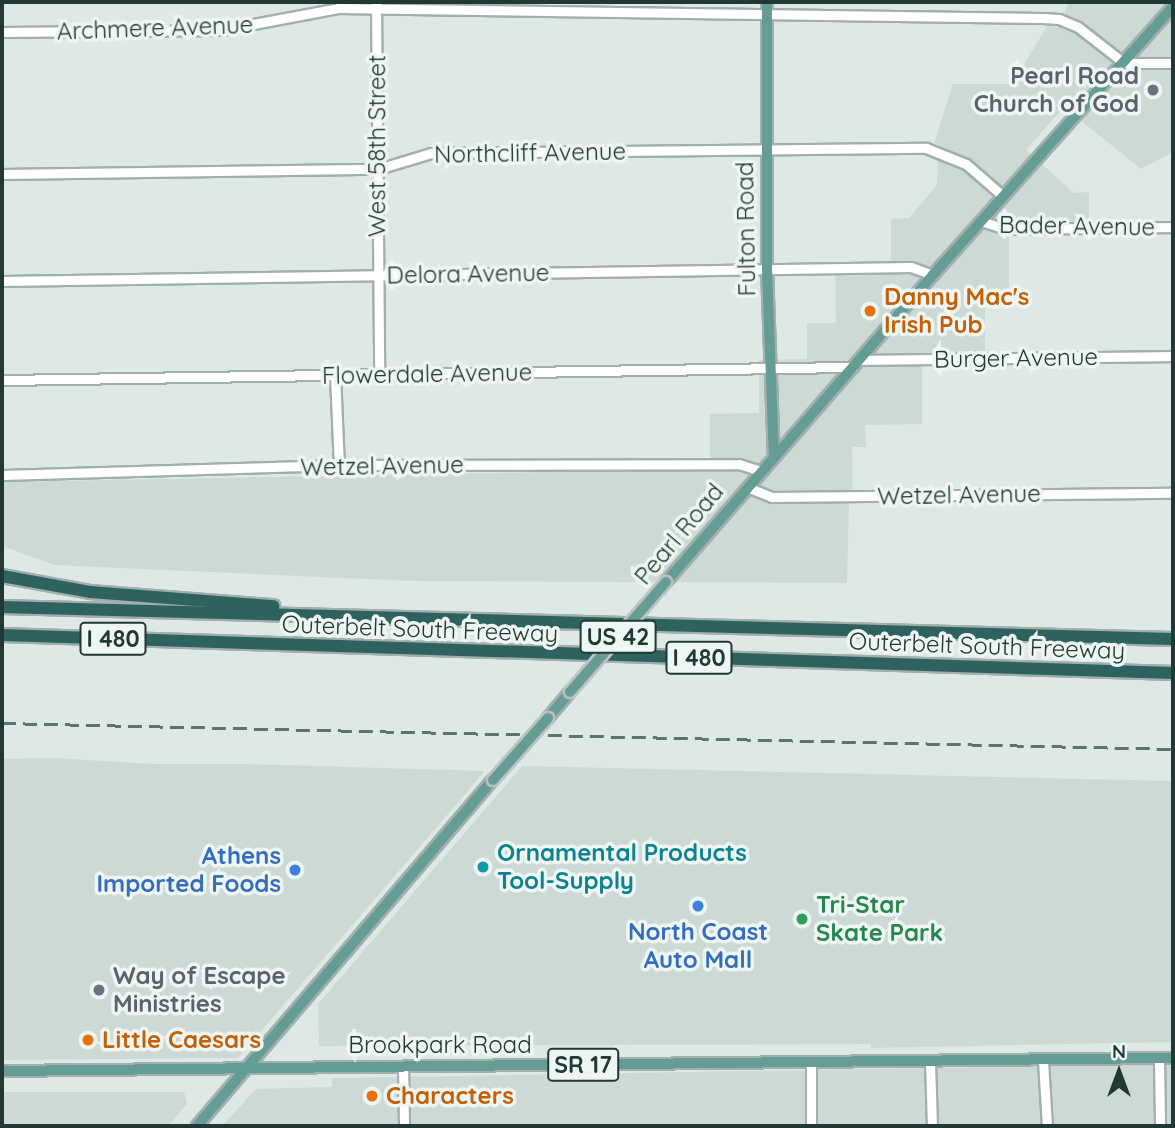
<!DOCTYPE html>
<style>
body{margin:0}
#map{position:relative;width:1175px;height:1128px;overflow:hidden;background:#dee9e6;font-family:Quicksand,sans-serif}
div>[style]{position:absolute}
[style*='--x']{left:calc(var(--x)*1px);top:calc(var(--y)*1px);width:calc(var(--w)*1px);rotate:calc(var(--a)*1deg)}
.built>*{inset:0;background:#cdd9d5}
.roads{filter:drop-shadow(2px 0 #a2b0ad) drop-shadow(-2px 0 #a2b0ad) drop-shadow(0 2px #a2b0ad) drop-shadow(0 -2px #a2b0ad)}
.minor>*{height:9px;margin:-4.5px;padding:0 4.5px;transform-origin:4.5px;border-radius:4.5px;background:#fff}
.major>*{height:10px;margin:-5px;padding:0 5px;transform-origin:5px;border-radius:5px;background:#659c96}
.highway>*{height:12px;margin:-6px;padding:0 6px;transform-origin:6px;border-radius:6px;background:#2e625f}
.rail>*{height:2.5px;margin-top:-1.25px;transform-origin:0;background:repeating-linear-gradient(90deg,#5b7470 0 14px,transparent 0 21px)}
.bridges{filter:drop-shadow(2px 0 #bcc3c2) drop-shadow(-2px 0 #bcc3c2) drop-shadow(0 2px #bcc3c2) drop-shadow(0 -2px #bcc3c2)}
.major-bridge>*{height:10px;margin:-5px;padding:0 5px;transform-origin:5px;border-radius:5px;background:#659c96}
.dots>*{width:19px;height:19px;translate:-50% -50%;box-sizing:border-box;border:4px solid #eef6f3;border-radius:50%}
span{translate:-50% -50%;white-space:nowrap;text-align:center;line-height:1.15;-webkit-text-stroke:7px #eef6f3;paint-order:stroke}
.shield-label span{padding:2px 5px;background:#eef6f3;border:2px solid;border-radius:5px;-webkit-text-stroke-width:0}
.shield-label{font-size:23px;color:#213835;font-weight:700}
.street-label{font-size:24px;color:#213835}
.worship-label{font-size:24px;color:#5b616d;font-weight:700}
.right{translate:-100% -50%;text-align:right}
.left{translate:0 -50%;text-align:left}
.food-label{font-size:24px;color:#c56008;font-weight:700}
.culture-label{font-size:24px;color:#0d838f;font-weight:700}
.shop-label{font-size:24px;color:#366cbe;font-weight:700}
.leisure-label{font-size:24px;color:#27864d;font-weight:700}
.frame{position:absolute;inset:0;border:4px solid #213835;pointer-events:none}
.north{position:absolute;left:1084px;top:1037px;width:70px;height:70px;-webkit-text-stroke:5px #eef6f3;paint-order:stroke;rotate:0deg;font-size:19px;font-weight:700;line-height:28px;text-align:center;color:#213835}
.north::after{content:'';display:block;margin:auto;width:24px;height:32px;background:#213835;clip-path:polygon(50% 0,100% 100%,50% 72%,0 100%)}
</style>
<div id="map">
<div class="built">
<i style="clip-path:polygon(1069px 2px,1173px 2px,1173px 152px,1141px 169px,1064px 107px,1026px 150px,1074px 193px,1089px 192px,1089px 222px,1009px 222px,1009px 302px,985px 303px,985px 353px,922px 353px,922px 424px,865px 425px,866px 447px,852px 447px,853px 500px,849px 501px,847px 583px,414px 581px,54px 565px,2px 546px,2px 482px,710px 469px,710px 414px,759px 413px,759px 360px,807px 359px,807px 323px,836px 323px,835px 262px,891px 262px,891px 219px,909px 218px,937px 185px,938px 145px,934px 143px,953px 84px,1012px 84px,1048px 25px,1059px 28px)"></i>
<i style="clip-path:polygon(51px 758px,155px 764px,249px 764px,485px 771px,238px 1058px,2px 1060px,2px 759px)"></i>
<i style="clip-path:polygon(522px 766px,1173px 781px,1173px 1042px,871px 1048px,870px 1044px,319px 1046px,318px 1004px)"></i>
<i style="clip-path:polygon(1173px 1064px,1173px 1126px,222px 1126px,256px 1089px,332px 1087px,332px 1078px)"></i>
<i style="clip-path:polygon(2px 1092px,184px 1092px,187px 1104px,168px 1126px,2px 1126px)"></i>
</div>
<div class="roads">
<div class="minor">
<i style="--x:376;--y:2;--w:373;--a:89.5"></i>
<i style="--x:2;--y:32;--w:219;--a:-0.5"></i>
<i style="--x:221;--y:30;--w:119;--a:-10.6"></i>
<i style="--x:338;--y:8;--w:704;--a:0.81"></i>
<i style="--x:1042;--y:18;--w:17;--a:3"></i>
<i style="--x:1059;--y:19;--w:21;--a:23"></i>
<i style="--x:1078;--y:27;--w:58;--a:38"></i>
<i style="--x:1124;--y:63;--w:49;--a:0"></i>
<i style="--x:2;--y:174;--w:376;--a:-0.8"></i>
<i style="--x:378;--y:169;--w:55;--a:-16.8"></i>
<i style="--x:431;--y:153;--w:495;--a:-0.6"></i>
<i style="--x:926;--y:148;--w:43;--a:21.8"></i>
<i style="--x:966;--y:164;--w:49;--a:40.9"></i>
<i style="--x:981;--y:221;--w:26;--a:18"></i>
<i style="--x:1006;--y:229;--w:167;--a:-0.7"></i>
<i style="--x:2;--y:281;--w:909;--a:-0.88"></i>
<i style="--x:911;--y:267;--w:23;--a:20"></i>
<i style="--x:860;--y:360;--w:313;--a:-0.7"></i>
<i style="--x:335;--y:375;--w:90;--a:87.5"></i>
<i style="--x:2;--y:380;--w:851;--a:-0.88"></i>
<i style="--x:2;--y:475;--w:337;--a:-1.7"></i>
<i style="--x:339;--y:465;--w:400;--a:-0.1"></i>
<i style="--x:739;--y:464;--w:22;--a:18"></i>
<i style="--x:747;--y:487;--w:27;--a:22"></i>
<i style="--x:772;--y:497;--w:401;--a:-0.6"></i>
<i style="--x:1159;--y:1059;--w:67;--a:89.1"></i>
<i style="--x:1043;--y:1061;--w:65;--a:86.5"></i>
<i style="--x:930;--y:1062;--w:64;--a:88.2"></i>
<i style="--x:811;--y:1064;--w:62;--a:90"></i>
<i style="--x:403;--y:1066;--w:60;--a:89"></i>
</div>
<div class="major">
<i style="--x:767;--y:2;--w:267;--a:90"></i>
<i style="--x:767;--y:269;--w:187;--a:87.9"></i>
<i style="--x:666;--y:582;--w:407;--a:-49"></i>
<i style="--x:933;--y:275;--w:360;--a:-48.2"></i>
<i style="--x:548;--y:718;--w:34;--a:-50"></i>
<i style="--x:2;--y:1071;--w:1171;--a:-0.64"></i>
<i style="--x:197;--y:1126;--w:455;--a:-49.5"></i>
</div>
<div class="highway">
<i style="--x:2;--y:576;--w:89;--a:10.3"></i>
<i style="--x:90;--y:592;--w:184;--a:4.4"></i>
<i style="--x:2;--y:607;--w:1171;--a:1.57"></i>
<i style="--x:2;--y:635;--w:1172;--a:1.86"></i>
</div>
</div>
<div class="rail">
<i style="--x:2;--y:723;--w:1171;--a:1.27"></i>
</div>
<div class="bridges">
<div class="major-bridge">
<i style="--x:570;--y:692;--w:146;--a:-48.9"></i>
<i style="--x:493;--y:780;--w:83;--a:-48.4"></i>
</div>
</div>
<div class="dots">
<i style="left:1153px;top:90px;background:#6b7280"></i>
<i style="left:870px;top:311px;background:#e8710a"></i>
<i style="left:483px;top:867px;background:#0f9aa8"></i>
<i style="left:295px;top:870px;background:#3f7fe0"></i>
<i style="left:698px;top:906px;background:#3f7fe0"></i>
<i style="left:802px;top:919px;background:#2e9e5b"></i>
<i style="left:99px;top:990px;background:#6b7280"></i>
<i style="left:88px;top:1040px;background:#e8710a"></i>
<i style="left:372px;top:1096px;background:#e8710a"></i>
</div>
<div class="shield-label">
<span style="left:618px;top:637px">US 42</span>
<span style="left:113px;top:639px">I 480</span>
<span style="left:699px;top:658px">I 480</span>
<span style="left:583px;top:1065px">SR 17</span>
</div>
<div class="street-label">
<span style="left:155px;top:28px;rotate:-2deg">Archmere Avenue</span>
<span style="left:377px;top:146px;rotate:-90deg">West 58th Street</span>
<span style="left:530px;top:153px;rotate:-1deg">Northcliff Avenue</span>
<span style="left:1077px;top:226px;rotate:1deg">Bader Avenue</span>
<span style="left:746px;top:229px;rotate:-91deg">Fulton Road</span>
<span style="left:468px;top:274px;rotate:-1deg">Delora Avenue</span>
<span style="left:1016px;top:358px;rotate:-1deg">Burger Avenue</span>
<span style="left:427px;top:374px;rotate:-1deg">Flowerdale Avenue</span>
<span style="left:382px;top:466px;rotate:-1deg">Wetzel Avenue</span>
<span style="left:959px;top:495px;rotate:-1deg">Wetzel Avenue</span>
<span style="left:679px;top:534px;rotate:-50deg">Pearl Road</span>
<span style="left:420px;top:629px;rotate:2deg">Outerbelt South Freeway</span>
<span style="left:987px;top:646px;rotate:2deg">Outerbelt South Freeway</span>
<span style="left:440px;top:1045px">Brookpark Road</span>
</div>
<div class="worship-label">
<span class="right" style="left:1139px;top:90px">Pearl Road<br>Church of God</span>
<span class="left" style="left:113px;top:990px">Way of Escape<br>Ministries</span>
</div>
<div class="food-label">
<span class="left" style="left:884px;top:311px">Danny Mac's<br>Irish Pub</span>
<span class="left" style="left:102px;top:1040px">Little Caesars</span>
<span class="left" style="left:386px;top:1096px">Characters</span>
</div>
<div class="culture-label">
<span class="left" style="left:497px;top:867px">Ornamental Products<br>Tool-Supply</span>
</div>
<div class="shop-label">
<span class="right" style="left:281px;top:870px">Athens<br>Imported Foods</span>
<span style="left:698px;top:946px">North Coast<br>Auto Mall</span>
</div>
<div class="leisure-label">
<span class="left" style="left:816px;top:919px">Tri-Star<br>Skate Park</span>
</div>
<div class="frame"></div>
<div class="north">N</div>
</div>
